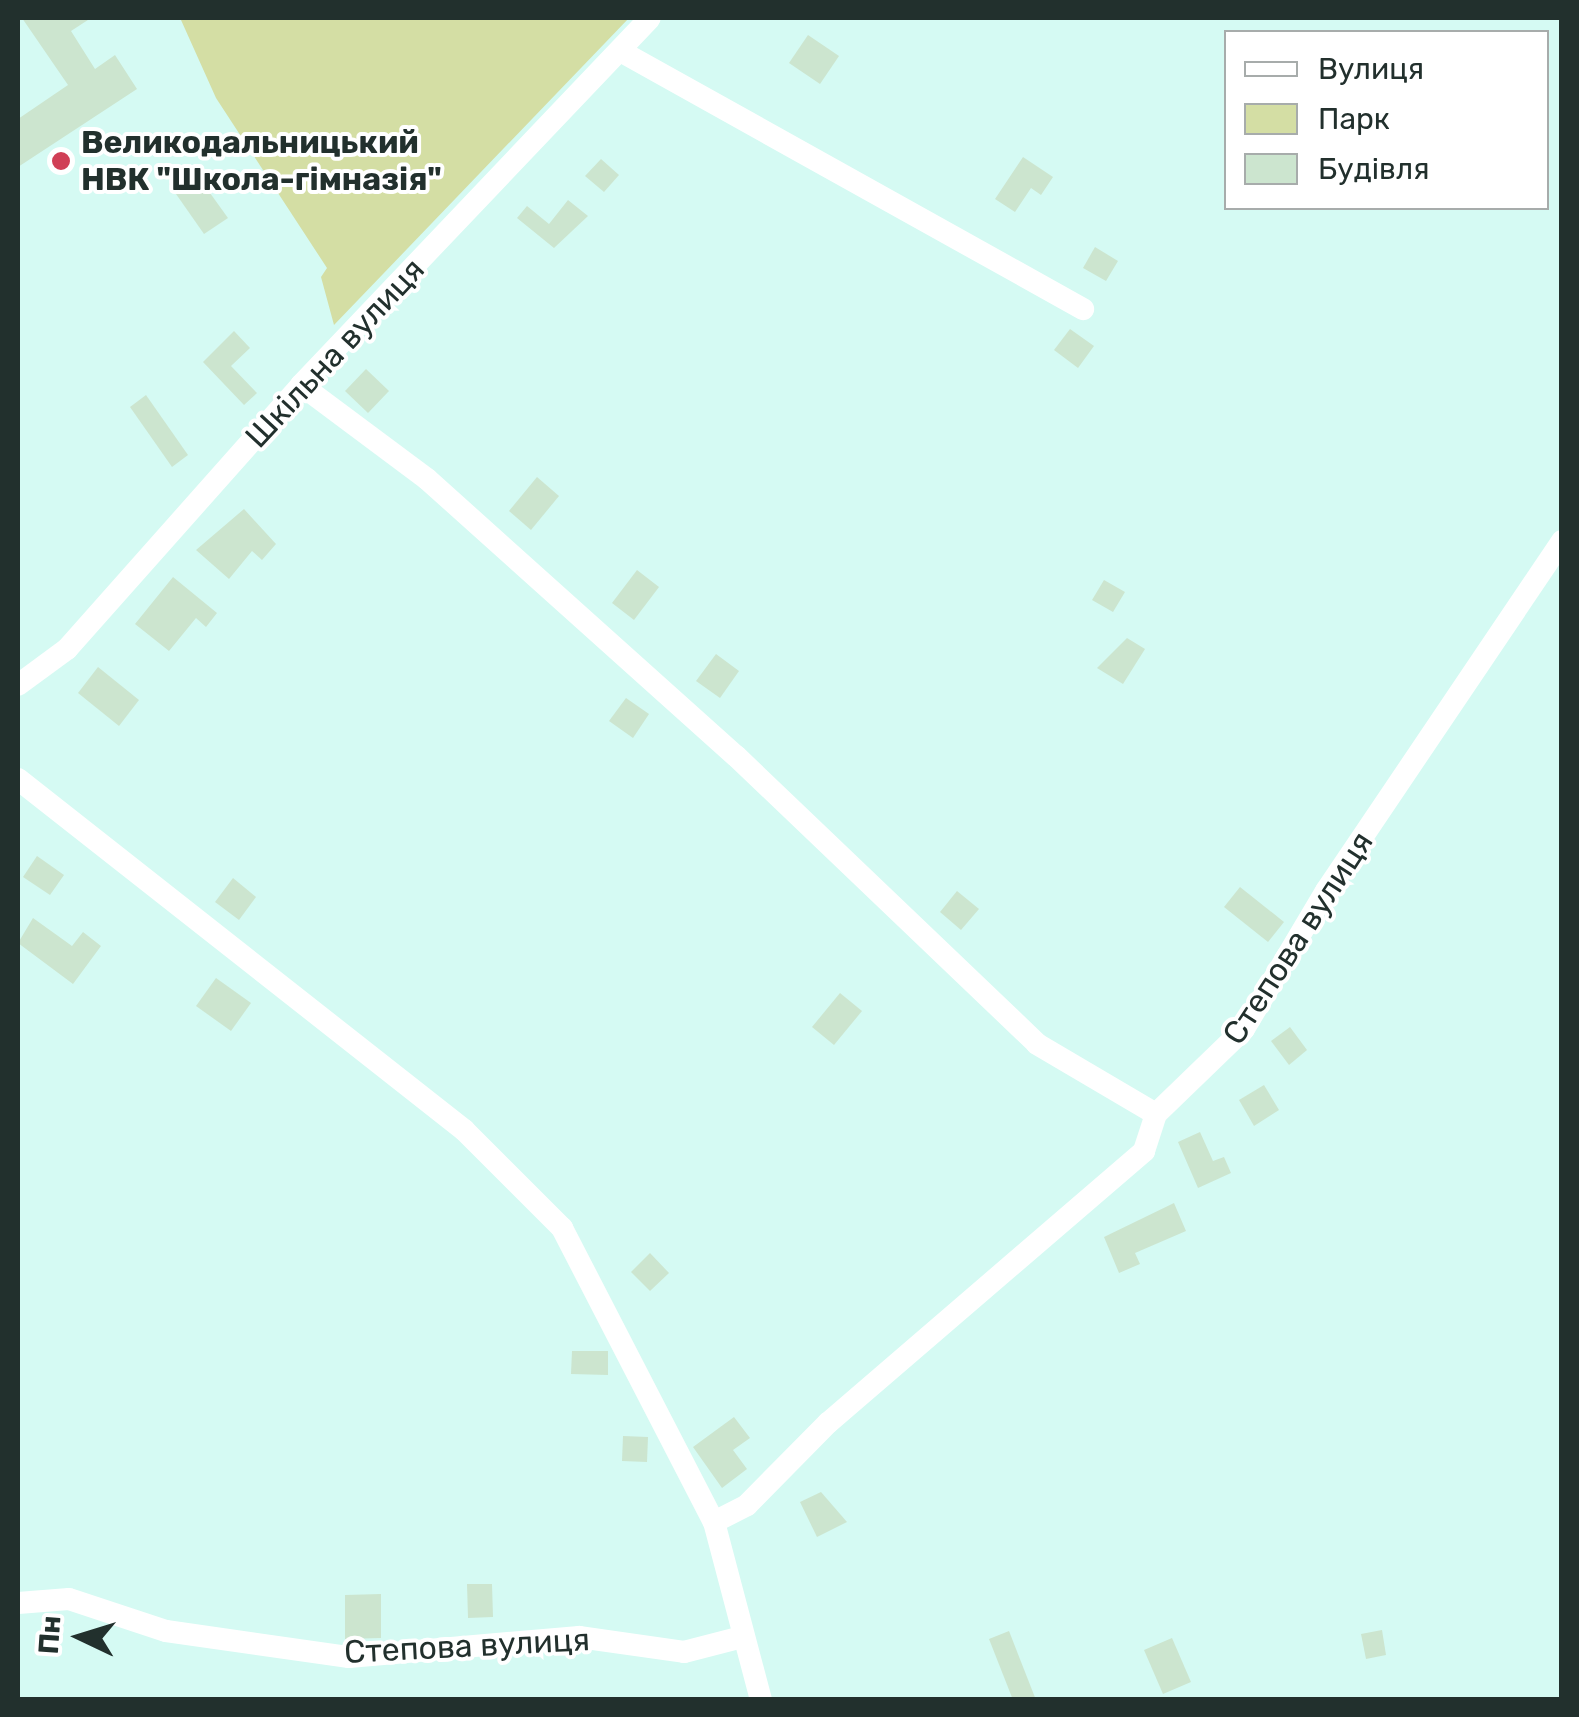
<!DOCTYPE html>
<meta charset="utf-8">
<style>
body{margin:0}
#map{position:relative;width:1579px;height:1717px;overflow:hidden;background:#d5faf3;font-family:Rubik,sans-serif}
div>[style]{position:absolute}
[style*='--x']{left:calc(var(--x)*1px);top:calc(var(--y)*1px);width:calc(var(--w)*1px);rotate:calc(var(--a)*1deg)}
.green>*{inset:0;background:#d4dea4}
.building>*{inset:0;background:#cce5cf}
.minor>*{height:22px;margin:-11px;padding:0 11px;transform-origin:11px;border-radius:11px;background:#fff}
.dots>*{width:28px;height:28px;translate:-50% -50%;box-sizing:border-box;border:5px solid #fff;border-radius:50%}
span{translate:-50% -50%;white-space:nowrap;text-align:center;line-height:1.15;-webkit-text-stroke:8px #fff;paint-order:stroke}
.poi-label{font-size:32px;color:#22302d;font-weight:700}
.left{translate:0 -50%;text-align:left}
.street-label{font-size:32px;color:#22302d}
.frame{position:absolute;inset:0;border:20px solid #22302d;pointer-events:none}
.legend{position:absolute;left:1224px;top:30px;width:325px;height:180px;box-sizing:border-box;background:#fff;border:2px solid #a7acab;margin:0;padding:12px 18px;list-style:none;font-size:30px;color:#22302d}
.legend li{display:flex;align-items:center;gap:20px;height:50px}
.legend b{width:50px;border:2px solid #a7acab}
.north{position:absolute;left:30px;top:1587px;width:100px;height:100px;-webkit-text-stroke:8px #fff;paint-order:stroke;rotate:274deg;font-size:28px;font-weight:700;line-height:40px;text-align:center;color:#22302d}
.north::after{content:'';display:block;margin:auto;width:35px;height:45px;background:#22302d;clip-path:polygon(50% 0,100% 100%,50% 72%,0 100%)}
</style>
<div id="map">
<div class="green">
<i style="clip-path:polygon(629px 18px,334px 325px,321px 277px,327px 268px,216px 98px,181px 20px)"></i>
</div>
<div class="building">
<i style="clip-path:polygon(22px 18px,91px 18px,71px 31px,95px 69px,115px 55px,137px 89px,18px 167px,18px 119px,68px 85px)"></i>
<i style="clip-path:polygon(808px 35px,839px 56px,820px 84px,789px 63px)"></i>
<i style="clip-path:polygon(1023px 157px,1053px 177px,1041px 195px,1031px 188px,1015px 212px,995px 199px)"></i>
<i style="clip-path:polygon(601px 159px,619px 175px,604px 192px,585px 176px)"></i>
<i style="clip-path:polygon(192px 168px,228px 218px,204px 234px,169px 184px)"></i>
<i style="clip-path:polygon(568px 200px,588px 216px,554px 248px,517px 218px,527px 206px,549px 224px)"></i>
<i style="clip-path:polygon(1095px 247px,1118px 261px,1106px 281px,1083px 268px)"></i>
<i style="clip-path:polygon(1070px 329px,1094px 346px,1078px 368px,1054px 350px)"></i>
<i style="clip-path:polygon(234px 331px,250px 348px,231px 366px,257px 393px,244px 405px,203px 362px)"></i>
<i style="clip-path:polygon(366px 369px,389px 391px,368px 413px,345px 391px)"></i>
<i style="clip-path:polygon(146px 395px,188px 455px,172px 467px,130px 407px)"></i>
<i style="clip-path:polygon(537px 477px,559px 496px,531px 530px,509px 511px)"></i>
<i style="clip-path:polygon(244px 509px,276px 544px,262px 560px,252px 551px,229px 579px,196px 550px)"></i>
<i style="clip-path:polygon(637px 570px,659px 587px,634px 620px,612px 603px)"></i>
<i style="clip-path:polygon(173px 577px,217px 613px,206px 627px,196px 618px,169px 651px,135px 624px)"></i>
<i style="clip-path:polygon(1104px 580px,1125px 592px,1113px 612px,1092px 600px)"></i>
<i style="clip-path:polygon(1127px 638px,1145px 649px,1123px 684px,1097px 668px)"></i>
<i style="clip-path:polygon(716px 654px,739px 671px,720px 698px,696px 681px)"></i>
<i style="clip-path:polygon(98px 667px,139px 700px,119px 726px,78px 693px)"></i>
<i style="clip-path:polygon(626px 698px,649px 714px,633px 738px,609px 721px)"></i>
<i style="clip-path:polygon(37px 856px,64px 875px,50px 895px,23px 877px)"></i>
<i style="clip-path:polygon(233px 878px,256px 897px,239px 920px,215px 902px)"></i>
<i style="clip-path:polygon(1240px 887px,1284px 922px,1268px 942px,1224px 907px)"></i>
<i style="clip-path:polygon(957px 891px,979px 909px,961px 930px,940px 912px)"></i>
<i style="clip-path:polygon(33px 918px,72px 946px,83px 932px,101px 946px,73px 984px,18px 943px)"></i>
<i style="clip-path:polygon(216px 978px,251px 1003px,231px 1031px,196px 1006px)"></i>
<i style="clip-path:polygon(840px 993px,862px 1011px,834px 1045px,812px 1027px)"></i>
<i style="clip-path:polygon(1290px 1027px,1307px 1050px,1289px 1065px,1271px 1041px)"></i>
<i style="clip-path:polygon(1264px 1085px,1279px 1110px,1254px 1126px,1239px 1100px)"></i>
<i style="clip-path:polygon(1200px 1132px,1213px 1161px,1224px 1157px,1231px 1173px,1198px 1188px,1178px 1142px)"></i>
<i style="clip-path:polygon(1174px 1203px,1186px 1231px,1135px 1253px,1140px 1264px,1119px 1273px,1104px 1237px)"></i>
<i style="clip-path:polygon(650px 1253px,669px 1273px,650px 1291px,631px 1272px)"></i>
<i style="clip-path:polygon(572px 1351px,608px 1351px,608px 1375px,571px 1374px)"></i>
<i style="clip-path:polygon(734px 1417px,750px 1438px,733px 1450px,747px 1469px,722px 1488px,693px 1447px)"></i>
<i style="clip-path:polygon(623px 1436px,648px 1437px,647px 1462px,622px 1461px)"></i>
<i style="clip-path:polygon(821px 1492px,847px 1522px,817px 1537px,800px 1502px)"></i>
<i style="clip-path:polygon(467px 1584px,492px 1584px,493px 1617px,468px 1618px)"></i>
<i style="clip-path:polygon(381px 1594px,381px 1638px,345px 1639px,345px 1595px)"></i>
<i style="clip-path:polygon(1382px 1630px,1386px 1655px,1366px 1659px,1361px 1634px)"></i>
<i style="clip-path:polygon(1009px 1631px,1036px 1700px,1013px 1700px,989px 1639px)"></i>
<i style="clip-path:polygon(1172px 1638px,1191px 1682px,1163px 1694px,1144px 1650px)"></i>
</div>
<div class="minor">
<i style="--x:622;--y:52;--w:528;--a:29.14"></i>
<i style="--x:301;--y:385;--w:157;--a:36.7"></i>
<i style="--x:427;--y:479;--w:415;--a:41.9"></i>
<i style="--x:736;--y:756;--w:417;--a:43.7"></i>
<i style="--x:1037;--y:1044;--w:138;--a:30.5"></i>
<i style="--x:18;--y:685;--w:61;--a:-36.3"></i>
<i style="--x:67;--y:649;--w:353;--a:-48.4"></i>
<i style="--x:301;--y:385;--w:506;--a:-46.44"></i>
<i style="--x:18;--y:779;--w:568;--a:38.2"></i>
<i style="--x:464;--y:1130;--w:139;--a:45"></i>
<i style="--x:562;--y:1228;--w:331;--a:62.7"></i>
<i style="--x:714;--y:1522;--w:184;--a:75.2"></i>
<i style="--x:714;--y:1522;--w:37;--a:-27"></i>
<i style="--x:747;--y:1505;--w:115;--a:-45.4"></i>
<i style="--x:828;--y:1423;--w:417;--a:-40.7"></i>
<i style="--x:1144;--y:1151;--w:39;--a:-72"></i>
<i style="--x:1156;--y:1114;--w:122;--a:-44"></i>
<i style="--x:1244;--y:1029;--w:161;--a:-59.3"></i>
<i style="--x:1326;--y:891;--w:422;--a:-56"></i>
<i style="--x:18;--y:1603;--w:51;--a:-4.5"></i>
<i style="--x:69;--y:1599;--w:102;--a:18.3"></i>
<i style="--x:166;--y:1631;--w:185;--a:8.1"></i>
<i style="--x:349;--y:1657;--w:231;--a:-5"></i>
<i style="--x:579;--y:1637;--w:106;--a:8.1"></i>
<i style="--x:684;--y:1652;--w:60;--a:-14.5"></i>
</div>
<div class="dots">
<i style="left:61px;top:161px;background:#d03f56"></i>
</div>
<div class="poi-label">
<span class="left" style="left:81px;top:161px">Великодальницький<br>НВК "Школа-гімназія"</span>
</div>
<div class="street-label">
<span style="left:335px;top:353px;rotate:-47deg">Шкільна вулиця</span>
<span style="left:1298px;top:938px;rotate:-57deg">Степова вулиця</span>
<span style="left:467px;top:1646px;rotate:-3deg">Степова вулиця</span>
</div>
<div class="frame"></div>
<ul class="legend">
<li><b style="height:12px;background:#fff"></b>Вулиця</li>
<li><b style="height:28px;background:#d4dea4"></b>Парк</li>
<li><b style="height:28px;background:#cce5cf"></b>Будівля</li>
</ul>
<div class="north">Пн</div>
</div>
